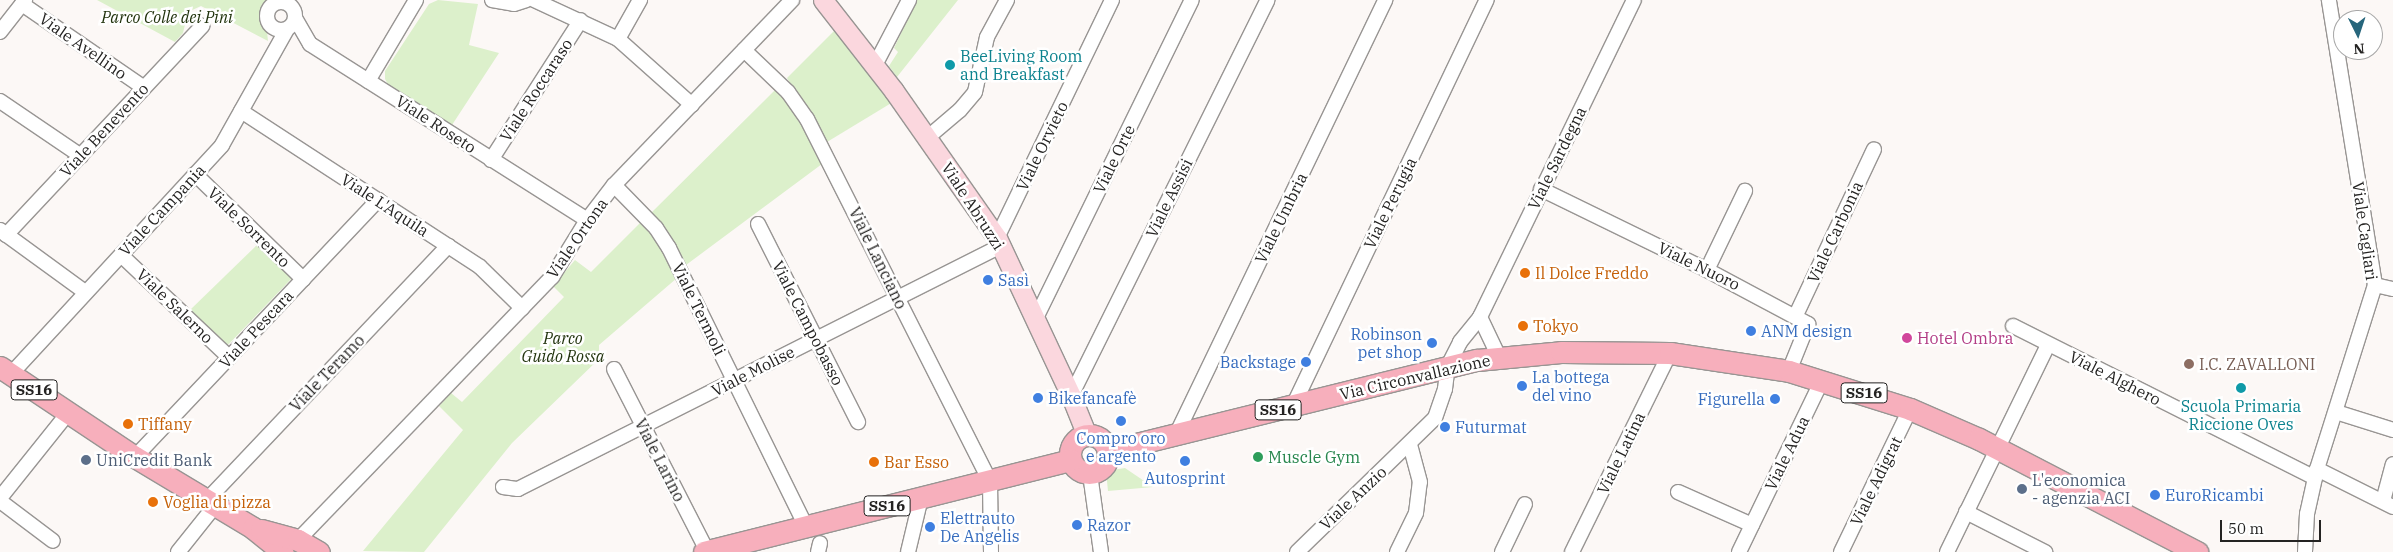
<!DOCTYPE html>
<meta charset="utf-8">
<style>
body{margin:0}
#map{position:relative;width:2393px;height:552px;overflow:hidden;background:#fcf8f6;font-family:"IBM Plex Serif",serif}
div>[style]{position:absolute}
[style*='--x']{left:calc(var(--x)*1px);top:calc(var(--y)*1px);width:calc(var(--w)*1px);rotate:calc(var(--a)*1deg)}
.green>*{inset:0;background:#dcf0cb}
.roads{filter:drop-shadow(1px 0 #989593) drop-shadow(-1px 0 #989593) drop-shadow(0 1px #989593) drop-shadow(0 -1px #989593)}
.street>*{height:14px;margin:-7px;padding:0 7px;transform-origin:7px;border-radius:7px;background:#fff}
.street>.ring{margin:-7px;padding:0;box-sizing:content-box;background:none;border:14px solid #fff;border-radius:50%}
.secondary>*{height:19px;margin:-9.5px;padding:0 9.5px;transform-origin:9.5px;border-radius:9.5px;background:#fbd7de}
.primary>*{height:21px;margin:-10.5px;padding:0 10.5px;transform-origin:10.5px;border-radius:10.5px;background:#f7afbc}
.primary>.ring{margin:-10.5px;padding:0;box-sizing:content-box;background:none;border:21px solid #f7afbc;border-radius:50%}
.dots>*{width:14px;height:14px;translate:-50% -50%;box-sizing:border-box;border:2px solid #fff;border-radius:50%}
span{translate:-50% -50%;white-space:nowrap;text-align:center;line-height:1.15;-webkit-text-stroke:5px #fff;paint-order:stroke}
.shield-label span{padding:1px 4px;background:#fff;border:1px solid;border-radius:4px;-webkit-text-stroke-width:0}
.shield-label{font-size:15px;color:#242322;font-weight:700}
.park-label{font-size:16px;color:#1f310b;font-style:italic}
.street-label{font-size:16px;color:#242322}
.culture-label{font-size:16px;color:#0d838f}
.left{translate:0 -50%;text-align:left}
.food-label{font-size:16px;color:#c56008}
.shop-label{font-size:16px;color:#366cbe}
.right{translate:-100% -50%;text-align:right}
.hotel-label{font-size:16px;color:#b23c85}
.education-label{font-size:16px;color:#785e54}
.leisure-label{font-size:16px;color:#27864d}
.service-label{font-size:16px;color:#4e5e75}
.north{position:absolute;left:2333px;top:10px;width:50px;height:50px;box-sizing:border-box;background:#fff;border:1px solid #a7a7a7;border-radius:50%;rotate:176deg;font-size:14px;font-weight:700;line-height:20px;text-align:center;color:#242322}
.north::after{content:'';display:block;margin:auto;width:18px;height:22px;background:#27667c;clip-path:polygon(50% 0,100% 100%,50% 72%,0 100%)}
.scale{position:absolute;left:2220px;top:520px;width:101px;height:22px;box-sizing:border-box;border:2px solid #242322;border-top:0;padding-left:6px;font-size:15px;line-height:18px;white-space:nowrap;color:#242322;-webkit-text-stroke:4px #fff;paint-order:stroke}
</style>
<div id="map">
<div class="green">
<i style="clip-path:polygon(97px 0,271px 0,265px 12px,268px 41px,201px 6px,188px 12px,183px 33px,175px 42px)"></i>
<i style="clip-path:polygon(438px 0,478px 4px,469px 45px,499px 53px,452px 125px,389px 86px,385px 79px,385px 71px,429px 4px)"></i>
<i style="clip-path:polygon(917px 0,958px 0,897px 77px,889px 66px,898px 52px,894px 48px)"></i>
<i style="clip-path:polygon(836px 29px,893px 102px,827px 142px,787px 78px)"></i>
<i style="clip-path:polygon(777px 88px,813px 138px,822px 164px,686px 265px,665px 235px,666px 228px,651px 213px)"></i>
<i style="clip-path:polygon(642px 221px,652px 236px,658px 238px,677px 278px,599px 345px,599px 359px,512px 443px,424px 552px,363px 551px,463px 430px,439px 406px,451px 393px,462px 402px,564px 297px,553px 286px,575px 260px,591px 272px)"></i>
<i style="clip-path:polygon(259px 243px,294px 276px,226px 347px,189px 311px)"></i>
<i style="clip-path:polygon(1125px 468px,1153px 487px,1108px 491px,1106px 471px)"></i>
</div>
<div class="roads">
<div class="street">
<i style="--x:492;--y:0;--w:22;--a:10"></i>
<i style="--x:514;--y:4;--w:13;--a:-18"></i>
<i style="--x:534;--y:0;--w:93;--a:24.9"></i>
<i style="--x:618;--y:39;--w:99;--a:41.7"></i>
<i class="ring" style="left:267px;top:2px;width:14px;height:14px"></i>
<i style="--x:22;--y:4;--w:148;--a:34.5"></i>
<i style="--x:295;--y:18;--w:30;--a:60"></i>
<i style="--x:310;--y:44;--w:328;--a:32.4"></i>
<i style="--x:0;--y:32;--w:41;--a:-52"></i>
<i style="--x:618;--y:39;--w:45;--a:-60.6"></i>
<i style="--x:744;--y:50;--w:61;--a:43.7"></i>
<i style="--x:788;--y:92;--w:33;--a:55"></i>
<i style="--x:807;--y:119;--w:406;--a:63.2"></i>
<i style="--x:990;--y:481;--w:71;--a:89.2"></i>
<i style="--x:874;--y:67;--w:76;--a:-62.4"></i>
<i style="--x:368;--y:81;--w:94;--a:-59.3"></i>
<i style="--x:0;--y:101;--w:98;--a:34.2"></i>
<i style="--x:241;--y:111;--w:285;--a:33.1"></i>
<i style="--x:480;--y:267;--w:59;--a:44.3"></i>
<i style="--x:927;--y:138;--w:43;--a:-40.3"></i>
<i style="--x:960;--y:110;--w:23;--a:-50"></i>
<i style="--x:975;--y:92;--w:56;--a:-77.7"></i>
<i style="--x:987;--y:37;--w:42;--a:-61.6"></i>
<i style="--x:491;--y:160;--w:166;--a:-57.3"></i>
<i style="--x:195;--y:174;--w:151;--a:44.2"></i>
<i style="--x:614;--y:185;--w:60;--a:45.7"></i>
<i style="--x:656;--y:228;--w:24;--a:57"></i>
<i style="--x:669;--y:248;--w:311;--a:63.8"></i>
<i style="--x:1541;--y:189;--w:185;--a:26"></i>
<i style="--x:1707;--y:270;--w:115;--a:28.1"></i>
<i style="--x:1808;--y:324;--w:51;--a:112"></i>
<i style="--x:758;--y:224;--w:222;--a:63.2"></i>
<i style="--x:0;--y:230;--w:105;--a:36.1"></i>
<i style="--x:6;--y:235;--w:287;--a:-46.8"></i>
<i style="--x:997;--y:238;--w:264;--a:-64.2"></i>
<i style="--x:121;--y:255;--w:149;--a:43.4"></i>
<i style="--x:1707;--y:270;--w:88;--a:-64.3"></i>
<i style="--x:2375;--y:285;--w:18;--a:13"></i>
<i style="--x:1796;--y:315;--w:183;--a:-64.8"></i>
<i style="--x:1480;--y:317;--w:44;--a:64.6"></i>
<i style="--x:1036;--y:318;--w:354;--a:-63.9"></i>
<i style="--x:2013;--y:326;--w:338;--a:26.7"></i>
<i style="--x:614;--y:369;--w:204;--a:62.9"></i>
<i style="--x:11;--y:374;--w:311;--a:-47.3"></i>
<i style="--x:222;--y:145;--w:133;--a:-60.7"></i>
<i style="--x:1071;--y:396;--w:442;--a:-63.6"></i>
<i style="--x:1293;--y:406;--w:450;--a:-64.5"></i>
<i style="--x:2336;--y:412;--w:60;--a:17.5"></i>
<i style="--x:1176;--y:435;--w:483;--a:-64.3"></i>
<i style="--x:135;--y:457;--w:354;--a:-46.6"></i>
<i style="--x:2317;--y:469;--w:85;--a:26.6"></i>
<i style="--x:1090;--y:474;--w:79;--a:82"></i>
<i style="--x:503;--y:487;--w:15;--a:8"></i>
<i style="--x:518;--y:489;--w:541;--a:-26.71"></i>
<i style="--x:1678;--y:492;--w:81;--a:24"></i>
<i style="--x:0;--y:498;--w:109;--a:-51.3"></i>
<i style="--x:0;--y:501;--w:66;--a:37"></i>
<i style="--x:206;--y:501;--w:352;--a:-46.5"></i>
<i style="--x:2383;--y:501;--w:38;--a:-75"></i>
<i style="--x:1966;--y:512;--w:89;--a:26.9"></i>
<i style="--x:298;--y:540;--w:366;--a:-46"></i>
<i style="--x:552;--y:277;--w:67;--a:-58.4"></i>
<i style="--x:587;--y:220;--w:44;--a:-52.4"></i>
<i style="--x:614;--y:185;--w:257;--a:-46.1"></i>
<i style="--x:178;--y:552;--w:58;--a:-51.3"></i>
<i style="--x:818;--y:552;--w:9;--a:-77"></i>
<i style="--x:908;--y:552;--w:56;--a:-76.5"></i>
<i style="--x:1297;--y:552;--w:192;--a:-44.2"></i>
<i style="--x:1435;--y:418;--w:31;--a:-71"></i>
<i style="--x:1445;--y:389;--w:23;--a:-83"></i>
<i style="--x:1448;--y:366;--w:27;--a:-63"></i>
<i style="--x:1460;--y:342;--w:32;--a:-51"></i>
<i style="--x:1480;--y:317;--w:352;--a:-64.1"></i>
<i style="--x:1397;--y:552;--w:43;--a:-64"></i>
<i style="--x:1416;--y:513;--w:31;--a:-83"></i>
<i style="--x:1420;--y:482;--w:38;--a:-105"></i>
<i style="--x:1502;--y:552;--w:53;--a:-64.4"></i>
<i style="--x:1572;--y:552;--w:222;--a:-63.8"></i>
<i style="--x:1739;--y:552;--w:191;--a:-64.2"></i>
<i style="--x:1841;--y:552;--w:159;--a:-64.2"></i>
<i style="--x:1947;--y:552;--w:230;--a:-64"></i>
<i style="--x:2305;--y:552;--w:38;--a:-87"></i>
<i style="--x:2307;--y:514;--w:46;--a:-77.5"></i>
<i style="--x:2317;--y:469;--w:193;--a:-72.5"></i>
<i style="--x:2375;--y:285;--w:289;--a:-99.2"></i>
</div>
<div class="secondary">
<i style="--x:823;--y:0;--w:115;--a:52"></i>
<i style="--x:894;--y:91;--w:179;--a:55"></i>
<i style="--x:997;--y:238;--w:174;--a:64.9"></i>
<i style="--x:1071;--y:396;--w:35;--a:68"></i>
<i style="--x:1084;--y:429;--w:7;--a:98"></i>
</div>
<div class="primary">
<i style="--x:0;--y:367;--w:162;--a:33.7"></i>
<i style="--x:135;--y:457;--w:138;--a:31"></i>
<i style="--x:253;--y:528;--w:38;--a:39"></i>
<i class="ring" style="left:1070px;top:435px;width:17px;height:17px"></i>
<i style="--x:1108;--y:451;--w:380;--a:-13.9"></i>
<i style="--x:1477;--y:360;--w:84;--a:-5.4"></i>
<i style="--x:1561;--y:352;--w:109;--a:0.5"></i>
<i style="--x:1670;--y:353;--w:120;--a:8.6"></i>
<i style="--x:1789;--y:371;--w:127;--a:17.4"></i>
<i style="--x:1910;--y:409;--w:75;--a:23.5"></i>
<i style="--x:1979;--y:439;--w:246;--a:27.4"></i>
<i style="--x:261;--y:530;--w:38;--a:15"></i>
<i style="--x:298;--y:540;--w:24;--a:30"></i>
<i style="--x:704;--y:552;--w:378;--a:-14.1"></i>
</div>
</div>
<div class="dots">
<i style="left:950px;top:65px;background:#0f9aa8"></i>
<i style="left:1525px;top:273px;background:#e8710a"></i>
<i style="left:988px;top:280px;background:#3f7fe0"></i>
<i style="left:1523px;top:326px;background:#e8710a"></i>
<i style="left:1751px;top:331px;background:#3f7fe0"></i>
<i style="left:1907px;top:338px;background:#d1479c"></i>
<i style="left:1432px;top:343px;background:#3f7fe0"></i>
<i style="left:1306px;top:362px;background:#3f7fe0"></i>
<i style="left:2189px;top:364px;background:#8d6e63"></i>
<i style="left:1522px;top:386px;background:#3f7fe0"></i>
<i style="left:2241px;top:388px;background:#0f9aa8"></i>
<i style="left:1038px;top:398px;background:#3f7fe0"></i>
<i style="left:1775px;top:399px;background:#3f7fe0"></i>
<i style="left:1121px;top:421px;background:#3f7fe0"></i>
<i style="left:128px;top:424px;background:#e8710a"></i>
<i style="left:1445px;top:427px;background:#3f7fe0"></i>
<i style="left:1258px;top:457px;background:#2e9e5b"></i>
<i style="left:86px;top:460px;background:#5c6f8a"></i>
<i style="left:1185px;top:461px;background:#3f7fe0"></i>
<i style="left:874px;top:462px;background:#e8710a"></i>
<i style="left:2022px;top:489px;background:#5c6f8a"></i>
<i style="left:2155px;top:495px;background:#3f7fe0"></i>
<i style="left:153px;top:502px;background:#e8710a"></i>
<i style="left:1077px;top:525px;background:#3f7fe0"></i>
<i style="left:930px;top:527px;background:#3f7fe0"></i>
</div>
<div class="shield-label">
<span style="left:34px;top:390px">SS16</span>
<span style="left:1864px;top:393px">SS16</span>
<span style="left:1278px;top:410px">SS16</span>
<span style="left:887px;top:506px">SS16</span>
</div>
<div class="park-label">
<span style="left:167px;top:17px">Parco Colle dei Pini</span>
<span style="left:563px;top:347px">Parco<br>Guido Rossa</span>
</div>
<div class="street-label">
<span style="left:83px;top:46px;rotate:35deg">Viale Avellino</span>
<span style="left:536px;top:90px;rotate:-57deg">Viale Roccaraso</span>
<span style="left:436px;top:124px;rotate:33deg">Viale Roseto</span>
<span style="left:104px;top:130px;rotate:-47deg">Viale Benevento</span>
<span style="left:1042px;top:146px;rotate:-64deg">Viale Orvieto</span>
<span style="left:1557px;top:158px;rotate:-64deg">Viale Sardegna</span>
<span style="left:1114px;top:159px;rotate:-64deg">Viale Orte</span>
<span style="left:1169px;top:198px;rotate:-64deg">Viale Assisi</span>
<span style="left:1390px;top:203px;rotate:-64deg">Viale Perugia</span>
<span style="left:385px;top:205px;rotate:33deg">Viale L'Aquila</span>
<span style="left:973px;top:206px;rotate:57deg">Viale Abruzzi</span>
<span style="left:162px;top:210px;rotate:-47deg">Viale Campania</span>
<span style="left:1281px;top:218px;rotate:-64deg">Viale Umbria</span>
<span style="left:249px;top:227px;rotate:44deg">Viale Sorrento</span>
<span style="left:2365px;top:231px;rotate:82deg">Viale Cagliari</span>
<span style="left:1835px;top:232px;rotate:-65deg">Viale Carbonia</span>
<span style="left:577px;top:238px;rotate:-55deg">Viale Ortona</span>
<span style="left:878px;top:258px;rotate:64deg">Viale Lanciano</span>
<span style="left:1699px;top:266px;rotate:26deg">Viale Nuoro</span>
<span style="left:175px;top:306px;rotate:44deg">Viale Salerno</span>
<span style="left:699px;top:309px;rotate:64deg">Viale Termoli</span>
<span style="left:808px;top:323px;rotate:63deg">Viale Campobasso</span>
<span style="left:256px;top:329px;rotate:-47deg">Viale Pescara</span>
<span style="left:753px;top:371px;rotate:-27deg">Viale Molise</span>
<span style="left:327px;top:373px;rotate:-46deg">Viale Teramo</span>
<span style="left:1415px;top:377px;rotate:-13deg">Via Circonvallazione</span>
<span style="left:2115px;top:378px;rotate:27deg">Viale Alghero</span>
<span style="left:1621px;top:453px;rotate:-64deg">Viale Latina</span>
<span style="left:1787px;top:453px;rotate:-64deg">Viale Adua</span>
<span style="left:660px;top:460px;rotate:63deg">Viale Larino</span>
<span style="left:1876px;top:481px;rotate:-64deg">Viale Adigrat</span>
<span style="left:1353px;top:498px;rotate:-43deg">Viale Anzio</span>
</div>
<div class="culture-label">
<span class="left" style="left:960px;top:65px">BeeLiving Room<br>and Breakfast</span>
<span style="left:2241px;top:415px">Scuola Primaria<br>Riccione Oves</span>
</div>
<div class="food-label">
<span class="left" style="left:1535px;top:273px">Il Dolce Freddo</span>
<span class="left" style="left:1533px;top:326px">Tokyo</span>
<span class="left" style="left:138px;top:424px">Tiffany</span>
<span class="left" style="left:884px;top:462px">Bar Esso</span>
<span class="left" style="left:163px;top:502px">Voglia di pizza</span>
</div>
<div class="shop-label">
<span class="left" style="left:998px;top:280px">Sasì</span>
<span class="left" style="left:1761px;top:331px">ANM design</span>
<span class="right" style="left:1422px;top:343px">Robinson<br>pet shop</span>
<span class="right" style="left:1296px;top:362px">Backstage</span>
<span class="left" style="left:1532px;top:386px">La bottega<br>del vino</span>
<span class="left" style="left:1048px;top:398px">Bikefancafè</span>
<span class="right" style="left:1765px;top:399px">Figurella</span>
<span class="left" style="left:1455px;top:427px">Futurmat</span>
<span style="left:1121px;top:447px">Compro oro<br>e argento</span>
<span style="left:1185px;top:478px">Autosprint</span>
<span class="left" style="left:2165px;top:495px">EuroRicambi</span>
<span class="left" style="left:940px;top:527px">Elettrauto<br>De Angelis</span>
<span class="left" style="left:1087px;top:525px">Razor</span>
</div>
<div class="hotel-label">
<span class="left" style="left:1917px;top:338px">Hotel Ombra</span>
</div>
<div class="education-label">
<span class="left" style="left:2199px;top:364px">I.C. ZAVALLONI</span>
</div>
<div class="leisure-label">
<span class="left" style="left:1268px;top:457px">Muscle Gym</span>
</div>
<div class="service-label">
<span class="left" style="left:96px;top:460px">UniCredit Bank</span>
<span class="left" style="left:2032px;top:489px">L'economica<br>- agenzia ACI</span>
</div>
<div class="north">N</div>
<div class="scale">50 m</div>
</div>
